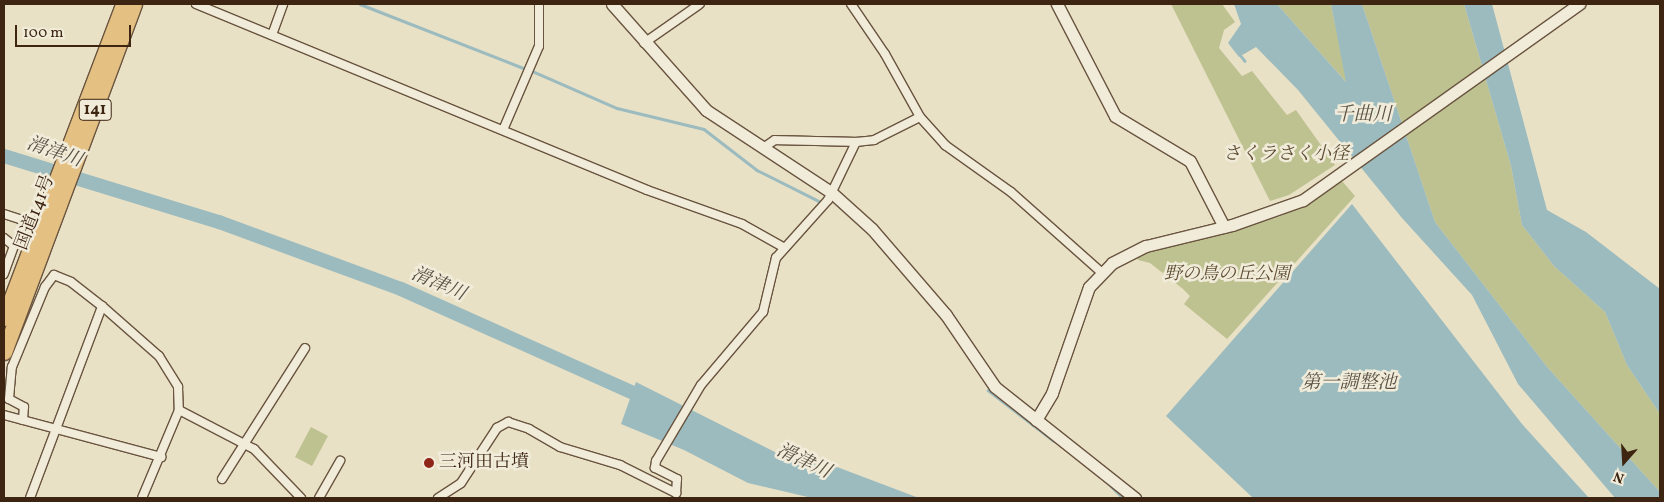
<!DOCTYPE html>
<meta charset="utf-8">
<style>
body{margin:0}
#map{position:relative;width:1664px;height:502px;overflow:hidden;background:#e9e1c6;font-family:Vollkorn,"Noto Serif JP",serif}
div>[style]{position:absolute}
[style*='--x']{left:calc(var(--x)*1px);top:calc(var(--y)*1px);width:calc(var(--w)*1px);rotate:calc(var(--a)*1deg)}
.green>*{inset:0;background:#bec190}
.water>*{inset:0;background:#9cbbbf}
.stream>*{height:2.5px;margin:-1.25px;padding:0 1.25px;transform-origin:1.25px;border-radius:1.25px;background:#9cbbbf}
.river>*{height:14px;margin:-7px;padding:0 7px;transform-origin:7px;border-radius:7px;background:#9cbbbf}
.roads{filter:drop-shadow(1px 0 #69543f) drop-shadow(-1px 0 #69543f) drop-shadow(0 1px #69543f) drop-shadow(0 -1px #69543f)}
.street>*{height:8px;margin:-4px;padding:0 4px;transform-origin:4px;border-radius:4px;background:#f1ecda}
.secondary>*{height:11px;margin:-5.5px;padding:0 5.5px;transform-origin:5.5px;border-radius:5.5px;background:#f1ecda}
.highway>*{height:15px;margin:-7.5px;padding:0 7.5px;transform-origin:7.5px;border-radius:7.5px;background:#e4c083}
.dots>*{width:14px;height:14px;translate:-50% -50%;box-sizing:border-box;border:2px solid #f1ecda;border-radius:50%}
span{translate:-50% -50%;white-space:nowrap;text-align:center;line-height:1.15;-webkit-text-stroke:5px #f1ecda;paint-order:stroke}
.shield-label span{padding:1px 4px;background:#f1ecda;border:1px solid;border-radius:4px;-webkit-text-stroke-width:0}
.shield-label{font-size:16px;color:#3e2512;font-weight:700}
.park-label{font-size:18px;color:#5e4c32;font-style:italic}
.street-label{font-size:18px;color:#3e2512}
.poi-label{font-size:18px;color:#3e2512}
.left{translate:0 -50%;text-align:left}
.water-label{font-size:19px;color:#5a5246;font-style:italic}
.frame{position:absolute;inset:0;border:5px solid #3e2512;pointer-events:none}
.north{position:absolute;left:1599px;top:437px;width:50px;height:50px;-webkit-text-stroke:4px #f1ecda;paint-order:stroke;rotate:199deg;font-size:14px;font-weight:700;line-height:20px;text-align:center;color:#3e2512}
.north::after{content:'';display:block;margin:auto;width:18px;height:22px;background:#3e2512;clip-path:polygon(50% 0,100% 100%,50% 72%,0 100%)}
.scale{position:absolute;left:15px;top:25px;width:116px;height:22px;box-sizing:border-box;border:2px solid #3e2512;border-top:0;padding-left:6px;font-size:15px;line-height:18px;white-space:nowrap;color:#3e2512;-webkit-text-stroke:4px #f1ecda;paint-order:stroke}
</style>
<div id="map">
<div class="green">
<i style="clip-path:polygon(1171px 4px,1222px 4px,1235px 22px,1224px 30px,1219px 48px,1242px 76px,1252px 71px,1287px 115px,1296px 110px,1335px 165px,1289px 195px,1270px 201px)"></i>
<i style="clip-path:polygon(1277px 4px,1331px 4px,1347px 83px)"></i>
<i style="clip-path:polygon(1362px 4px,1464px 4px,1511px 166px,1522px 225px,1554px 266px,1605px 312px,1627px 365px,1660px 414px,1660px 492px,1548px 368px,1435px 222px)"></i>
<i style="clip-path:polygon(1342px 181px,1355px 196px,1227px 339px,1184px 304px,1190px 296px,1183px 289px,1150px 263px,1138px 260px,1137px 255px,1158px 247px,1281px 216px)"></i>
<i style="clip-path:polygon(311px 427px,328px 436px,312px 466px,295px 457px)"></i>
</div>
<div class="water">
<i style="clip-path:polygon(1234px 4px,1277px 4px,1346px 82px,1331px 4px,1362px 4px,1435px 222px,1548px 368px,1660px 492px,1660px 498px,1615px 498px,1518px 384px,1472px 295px,1402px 218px,1298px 90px,1256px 47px,1239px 57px,1228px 43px,1241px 24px)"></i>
<i style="clip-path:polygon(1464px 4px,1492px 4px,1547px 210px,1586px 232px,1660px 289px,1660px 414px,1627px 365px,1605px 312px,1554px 266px,1522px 225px,1511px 166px)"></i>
<i style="clip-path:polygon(1352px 204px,1522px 424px,1589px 498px,1253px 498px,1166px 416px)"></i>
<i style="clip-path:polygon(636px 382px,787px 458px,837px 467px,919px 498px,812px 498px,748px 483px,684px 450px,621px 424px)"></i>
</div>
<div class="stream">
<i style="--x:360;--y:4;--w:175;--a:21.4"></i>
<i style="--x:1241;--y:56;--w:6;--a:51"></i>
<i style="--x:532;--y:71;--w:93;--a:23.5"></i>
<i style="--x:617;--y:108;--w:89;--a:13.6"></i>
<i style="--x:704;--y:129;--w:67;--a:37.7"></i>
<i style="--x:757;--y:170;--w:69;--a:26.6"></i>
<i style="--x:988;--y:390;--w:83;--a:37.7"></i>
<i style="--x:1111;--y:486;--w:17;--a:45"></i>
</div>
<div class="river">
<i style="--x:4;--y:156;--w:225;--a:17.1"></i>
<i style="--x:219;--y:222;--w:194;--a:20.2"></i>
<i style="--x:401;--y:289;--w:269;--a:24.1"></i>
</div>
<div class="roads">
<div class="street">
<i style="--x:196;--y:4;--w:488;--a:22.4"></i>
<i style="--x:647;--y:190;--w:101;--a:19.7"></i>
<i style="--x:742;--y:224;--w:49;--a:29.2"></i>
<i style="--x:851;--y:4;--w:60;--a:55.8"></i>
<i style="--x:885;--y:54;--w:72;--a:60.9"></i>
<i style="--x:920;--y:117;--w:38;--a:48"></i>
<i style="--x:945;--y:145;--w:81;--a:35.5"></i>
<i style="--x:1011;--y:192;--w:120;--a:41.6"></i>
<i style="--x:272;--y:35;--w:33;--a:-70"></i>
<i style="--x:644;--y:43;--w:68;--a:-34.9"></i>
<i style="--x:503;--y:130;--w:91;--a:-66.8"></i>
<i style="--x:539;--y:46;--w:42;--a:-90"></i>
<i style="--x:763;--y:148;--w:14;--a:-34"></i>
<i style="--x:775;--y:140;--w:81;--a:1.4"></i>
<i style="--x:4;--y:214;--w:38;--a:18"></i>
<i style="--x:4;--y:238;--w:13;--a:39"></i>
<i style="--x:14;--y:246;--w:30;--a:110"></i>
<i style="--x:179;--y:410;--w:85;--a:27.5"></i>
<i style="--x:254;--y:449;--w:68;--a:46.2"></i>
<i style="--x:4;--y:415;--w:163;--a:15"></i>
<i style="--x:23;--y:420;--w:13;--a:-86"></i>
<i style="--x:24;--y:407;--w:17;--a:-152"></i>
<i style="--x:9;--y:399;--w:32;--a:-85"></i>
<i style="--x:12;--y:367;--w:87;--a:-67.6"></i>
<i style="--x:45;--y:287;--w:15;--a:-53"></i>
<i style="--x:54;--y:275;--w:18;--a:22"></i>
<i style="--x:71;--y:282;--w:39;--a:38"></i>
<i style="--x:102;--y:306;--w:76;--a:41.3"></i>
<i style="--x:159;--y:356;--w:36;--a:58"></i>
<i style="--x:178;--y:387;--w:23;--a:88"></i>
<i style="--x:179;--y:410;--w:95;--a:112.8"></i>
<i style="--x:222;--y:479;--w:155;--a:-57.6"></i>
<i style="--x:30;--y:498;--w:205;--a:-69.4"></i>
<i style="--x:319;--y:498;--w:43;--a:-60.4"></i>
<i style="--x:438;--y:498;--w:27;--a:-33"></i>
<i style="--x:461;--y:483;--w:66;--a:-56.8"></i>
<i style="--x:497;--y:428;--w:13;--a:-29"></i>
<i style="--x:508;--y:422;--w:22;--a:18"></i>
<i style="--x:529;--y:429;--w:36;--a:30"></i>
<i style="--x:560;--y:447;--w:63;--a:16.7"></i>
<i style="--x:620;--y:465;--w:63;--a:26.6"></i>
<i style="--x:676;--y:493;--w:14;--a:-86"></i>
<i style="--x:677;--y:479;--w:25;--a:-153"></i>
<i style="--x:655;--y:468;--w:7;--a:-82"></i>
<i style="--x:656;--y:461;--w:88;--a:-59.4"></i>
<i style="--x:701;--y:385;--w:96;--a:-49.7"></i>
<i style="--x:763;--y:312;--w:56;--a:-76.5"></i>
<i style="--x:776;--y:258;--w:78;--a:-48.1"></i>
<i style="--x:828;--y:200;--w:64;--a:-64.2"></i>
<i style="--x:856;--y:142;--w:18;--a:-6"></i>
<i style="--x:874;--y:140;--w:51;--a:-26.6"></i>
</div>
<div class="secondary">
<i style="--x:612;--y:4;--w:142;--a:48.4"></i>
<i style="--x:706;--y:110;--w:149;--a:33.3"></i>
<i style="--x:831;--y:192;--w:55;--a:42.1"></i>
<i style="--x:872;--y:229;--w:113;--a:49.3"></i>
<i style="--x:946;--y:315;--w:87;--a:55.8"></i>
<i style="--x:995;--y:387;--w:179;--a:38.4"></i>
<i style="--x:1057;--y:4;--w:126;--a:62.6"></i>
<i style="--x:1115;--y:116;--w:87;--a:31"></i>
<i style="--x:1190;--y:161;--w:74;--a:62.7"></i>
<i style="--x:1036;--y:420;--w:31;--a:-59"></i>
<i style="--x:1052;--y:393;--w:112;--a:-70.8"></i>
<i style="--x:1089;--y:287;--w:33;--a:-46"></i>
<i style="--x:1112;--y:263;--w:38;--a:-27"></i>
<i style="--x:1146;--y:246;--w:89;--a:-13.7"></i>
<i style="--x:1232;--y:225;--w:75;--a:-19.4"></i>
<i style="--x:1303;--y:200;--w:339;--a:-35.4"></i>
</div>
<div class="highway">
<i style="--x:4;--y:318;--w:336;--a:-69.2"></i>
<i style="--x:4;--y:352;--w:371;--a:-69.5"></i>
</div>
</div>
<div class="dots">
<i style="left:429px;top:463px;background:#8f2418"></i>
</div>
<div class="shield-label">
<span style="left:95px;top:110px">141</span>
</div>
<div class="park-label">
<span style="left:1286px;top:155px">さくラさく小径</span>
<span style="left:1227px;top:275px">野の鳥の丘公園</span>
</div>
<div class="street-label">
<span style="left:36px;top:213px;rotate:-69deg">国道141号</span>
</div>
<div class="poi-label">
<span class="left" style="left:439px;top:463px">三河田古墳</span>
</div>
<div class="water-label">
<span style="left:1363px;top:116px">千曲川</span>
<span style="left:54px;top:153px;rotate:19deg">滑津川</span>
<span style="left:438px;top:285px;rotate:23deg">滑津川</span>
<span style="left:1349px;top:384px">第一調整池</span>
<span style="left:803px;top:462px;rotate:25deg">滑津川</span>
</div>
<div class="frame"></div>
<div class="north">N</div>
<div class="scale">100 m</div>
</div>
